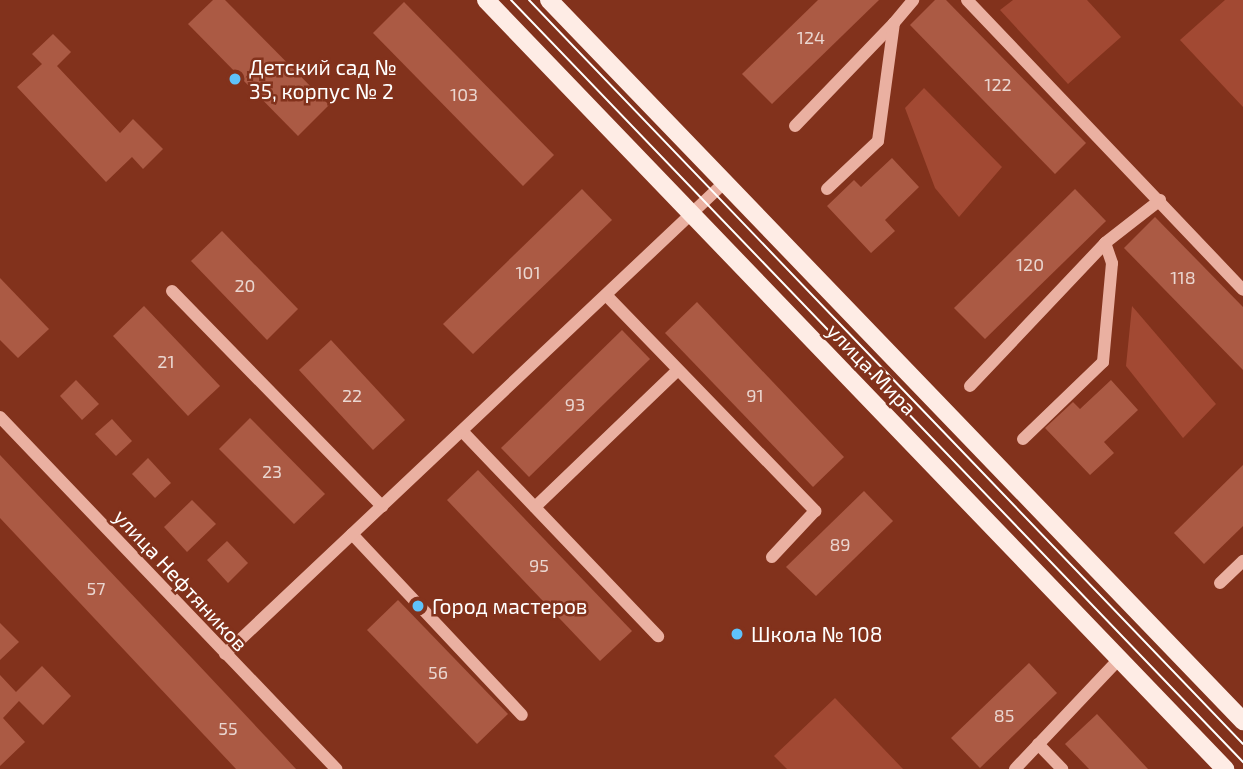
<!DOCTYPE html>
<meta charset="utf-8">
<style>
body{margin:0}
#map{position:relative;width:1243px;height:769px;overflow:hidden;background:#82321c;font-family:"Exo 2",sans-serif}
div>[style]{position:absolute}
[style*='--x']{left:calc(var(--x)*1px);top:calc(var(--y)*1px);width:calc(var(--w)*1px);rotate:calc(var(--a)*1deg)}
.green>*{inset:0;background:#a24933}
.building>*{inset:0;background:#ab5a44}
.minor>*{height:12px;margin:-6px;padding:0 6px;transform-origin:6px;border-radius:6px;background:#eab0a1}
.major>*{height:18px;margin:-9px;padding:0 9px;transform-origin:9px;border-radius:9px;background:#feece5}
.tram>*{height:2px;margin:-1px;padding:0 1px;transform-origin:1px;border-radius:1px;background:#fff}
.dots>*{width:19px;height:19px;translate:-50% -50%;box-sizing:border-box;border:4px solid #82321c;border-radius:50%}
span{translate:-50% -50%;white-space:nowrap;text-align:center;line-height:1.15;-webkit-text-stroke:5px #82321c;paint-order:stroke}
.number-label{font-size:18px;color:#ead6d0}
.number-label span{-webkit-text-stroke-width:0}
.poi-label{font-size:21px;color:#fff}
.left{translate:0 -50%;text-align:left}
.street-label{font-size:21px;color:#fff}
</style>
<div id="map">
<div class="green">
<i style="clip-path:polygon(1013px 0,1087px 0,1121px 37px,1068px 84px,1000px 10px)"></i>
<i style="clip-path:polygon(1225px 0,1243px 0,1243px 107px,1180px 40px)"></i>
<i style="clip-path:polygon(924px 88px,1002px 167px,959px 217px,935px 188px,905px 108px)"></i>
<i style="clip-path:polygon(1132px 306px,1216px 404px,1183px 438px,1126px 366px)"></i>
<i style="clip-path:polygon(835px 698px,903px 769px,787px 769px,774px 756px)"></i>
</div>
<div class="building">
<i style="clip-path:polygon(213px 0,225px 0,329px 105px,298px 136px,188px 24px)"></i>
<i style="clip-path:polygon(818px 0,879px 0,772px 104px,742px 74px)"></i>
<i style="clip-path:polygon(935px 0,946px 0,1086px 143px,1055px 174px,910px 25px)"></i>
<i style="clip-path:polygon(404px 2px,554px 155px,523px 186px,373px 33px)"></i>
<i style="clip-path:polygon(53px 34px,71px 52px,57px 66px,120px 133px,133px 119px,163px 149px,143px 169px,132px 157px,106px 182px,17px 87px,42px 64px,32px 54px)"></i>
<i style="clip-path:polygon(892px 158px,919px 187px,885px 220px,895px 231px,871px 253px,827px 206px,854px 180px,861px 187px)"></i>
<i style="clip-path:polygon(582px 189px,612px 220px,473px 354px,443px 324px)"></i>
<i style="clip-path:polygon(1075px 189px,1106px 221px,985px 339px,954px 308px)"></i>
<i style="clip-path:polygon(1155px 217px,1243px 307px,1243px 370px,1124px 248px)"></i>
<i style="clip-path:polygon(222px 231px,298px 309px,267px 340px,191px 261px)"></i>
<i style="clip-path:polygon(0 278px,49px 329px,18px 358px,0 340px)"></i>
<i style="clip-path:polygon(697px 302px,844px 457px,813px 487px,665px 333px)"></i>
<i style="clip-path:polygon(144px 306px,220px 386px,188px 416px,113px 336px)"></i>
<i style="clip-path:polygon(622px 330px,650px 359px,529px 477px,501px 448px)"></i>
<i style="clip-path:polygon(331px 340px,405px 420px,373px 450px,299px 370px)"></i>
<i style="clip-path:polygon(76px 380px,99px 404px,82px 420px,60px 396px)"></i>
<i style="clip-path:polygon(1111px 380px,1138px 410px,1104px 442px,1114px 453px,1090px 475px,1045px 428px,1073px 402px,1080px 409px)"></i>
<i style="clip-path:polygon(250px 418px,325px 494px,294px 524px,219px 449px)"></i>
<i style="clip-path:polygon(112px 419px,132px 441px,116px 456px,95px 434px)"></i>
<i style="clip-path:polygon(0 455px,192px 658px,296px 769px,236px 769px,0 518px)"></i>
<i style="clip-path:polygon(148px 458px,171px 483px,155px 498px,132px 474px)"></i>
<i style="clip-path:polygon(1243px 465px,1243px 526px,1204px 564px,1174px 533px)"></i>
<i style="clip-path:polygon(478px 470px,632px 631px,600px 661px,447px 500px)"></i>
<i style="clip-path:polygon(864px 491px,893px 521px,816px 596px,786px 567px)"></i>
<i style="clip-path:polygon(192px 500px,216px 524px,187px 552px,164px 527px)"></i>
<i style="clip-path:polygon(227px 541px,248px 563px,228px 583px,207px 560px)"></i>
<i style="clip-path:polygon(398px 600px,508px 714px,477px 744px,367px 630px)"></i>
<i style="clip-path:polygon(0 623px,19px 642px,0 660px)"></i>
<i style="clip-path:polygon(1029px 663px,1057px 693px,980px 768px,951px 738px)"></i>
<i style="clip-path:polygon(42px 666px,71px 696px,43px 725px,19px 701px,3px 718px,25px 742px,0 766px,0 675px,16px 692px)"></i>
<i style="clip-path:polygon(1097px 714px,1148px 769px,1089px 769px,1065px 744px)"></i>
</div>
<div class="minor">
<i style="--x:967;--y:0;--w:400;--a:46.4"></i>
<i style="--x:795;--y:126;--w:143;--a:-46.1"></i>
<i style="--x:827;--y:189;--w:70;--a:-43.3"></i>
<i style="--x:878;--y:141;--w:119;--a:-82.3"></i>
<i style="--x:894;--y:23;--w:30;--a:-50"></i>
<i style="--x:172;--y:291;--w:301;--a:45.7"></i>
<i style="--x:606;--y:295;--w:301;--a:45.9"></i>
<i style="--x:815;--y:511;--w:63;--a:133.1"></i>
<i style="--x:970;--y:386;--w:197;--a:-46.6"></i>
<i style="--x:1105;--y:243;--w:70;--a:-38"></i>
<i style="--x:0;--y:417;--w:487;--a:46.3"></i>
<i style="--x:462;--y:431;--w:284;--a:46.3"></i>
<i style="--x:1023;--y:439;--w:111;--a:-43.9"></i>
<i style="--x:1103;--y:362;--w:99;--a:-84.8"></i>
<i style="--x:1112;--y:263;--w:21;--a:-109"></i>
<i style="--x:535;--y:507;--w:197;--a:-43.8"></i>
<i style="--x:352;--y:534;--w:248;--a:46.8"></i>
<i style="--x:1220;--y:583;--w:32;--a:-44"></i>
<i style="--x:225;--y:654;--w:688;--a:-43.35"></i>
<i style="--x:1038;--y:744;--w:35;--a:46"></i>
<i style="--x:1015;--y:769;--w:151;--a:-46.6"></i>
</div>
<div class="major">
<i style="--x:486;--y:0;--w:1067;--a:46.14"></i>
<i style="--x:549;--y:0;--w:1001;--a:46.09"></i>
</div>
<div class="tram">
<i style="--x:511;--y:0;--w:1057;--a:46.15"></i>
<i style="--x:529;--y:0;--w:1031;--a:46.18"></i>
</div>
<div class="dots">
<i style="left:235px;top:79px;background:#5fc2fa"></i>
<i style="left:418px;top:606px;background:#5fc2fa"></i>
<i style="left:737px;top:634px;background:#5fc2fa"></i>
</div>
<div class="number-label">
<span style="left:811px;top:37px">124</span>
<span style="left:998px;top:84px">122</span>
<span style="left:464px;top:94px">103</span>
<span style="left:1030px;top:264px">120</span>
<span style="left:528px;top:272px">101</span>
<span style="left:1183px;top:277px">118</span>
<span style="left:245px;top:285px">20</span>
<span style="left:166px;top:361px">21</span>
<span style="left:352px;top:395px">22</span>
<span style="left:755px;top:395px">91</span>
<span style="left:575px;top:404px">93</span>
<span style="left:272px;top:471px">23</span>
<span style="left:840px;top:544px">89</span>
<span style="left:539px;top:565px">95</span>
<span style="left:96px;top:588px">57</span>
<span style="left:438px;top:672px">56</span>
<span style="left:1004px;top:715px">85</span>
<span style="left:228px;top:728px">55</span>
</div>
<div class="poi-label">
<span class="left" style="left:249px;top:79px">Детский сад №<br>35, корпус № 2</span>
<span class="left" style="left:432px;top:606px">Город мастеров</span>
<span class="left" style="left:751px;top:634px">Школа № 108</span>
</div>
<div class="street-label">
<span style="left:872px;top:369px;rotate:46deg">улица Мира</span>
<span style="left:181px;top:580px;rotate:47deg">улица Нефтяников</span>
</div>
</div>
